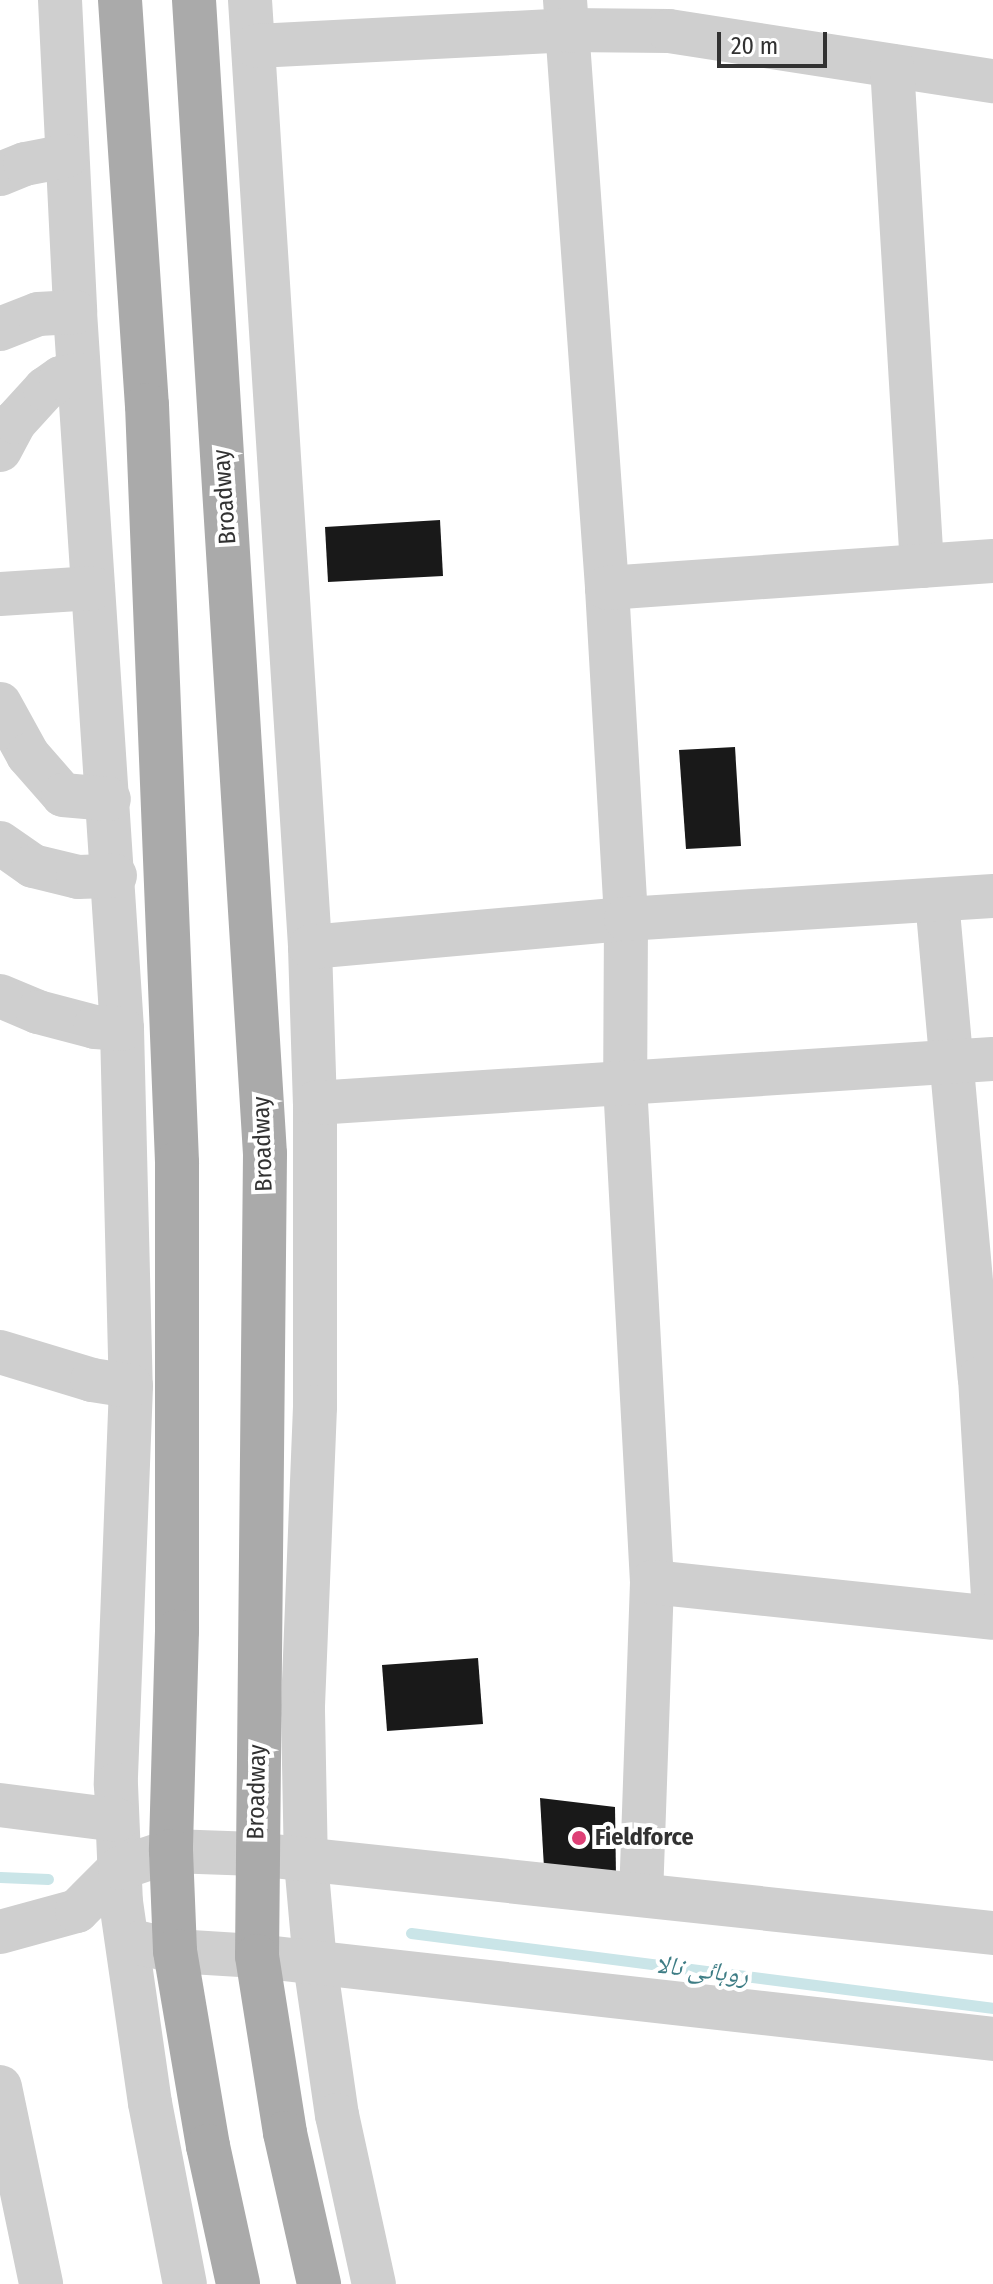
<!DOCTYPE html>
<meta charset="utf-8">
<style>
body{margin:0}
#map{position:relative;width:993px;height:2284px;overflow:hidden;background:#fff;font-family:"Fira Sans Condensed","Noto Naskh Arabic",sans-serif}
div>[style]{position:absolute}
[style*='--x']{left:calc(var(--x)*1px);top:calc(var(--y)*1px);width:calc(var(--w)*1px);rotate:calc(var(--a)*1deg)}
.stream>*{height:11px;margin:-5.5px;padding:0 5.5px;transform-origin:5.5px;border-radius:5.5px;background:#cae5e8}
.building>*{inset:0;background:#191919}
.minor>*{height:44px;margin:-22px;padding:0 22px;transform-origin:22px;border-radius:22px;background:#cfcfcf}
.major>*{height:44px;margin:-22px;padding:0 22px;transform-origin:22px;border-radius:22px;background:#aaa}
.dots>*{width:22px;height:22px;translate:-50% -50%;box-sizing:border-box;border:4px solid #fff;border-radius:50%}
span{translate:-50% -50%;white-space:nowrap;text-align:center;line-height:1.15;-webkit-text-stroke:8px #fff;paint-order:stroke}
.street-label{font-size:24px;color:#323232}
.poi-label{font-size:24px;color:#323232;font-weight:700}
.left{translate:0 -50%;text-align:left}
.water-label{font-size:26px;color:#3e7d85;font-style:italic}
.scale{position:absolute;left:717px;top:32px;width:110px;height:36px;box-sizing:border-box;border:4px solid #323232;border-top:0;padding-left:10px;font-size:24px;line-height:28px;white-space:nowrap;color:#323232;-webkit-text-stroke:6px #fff;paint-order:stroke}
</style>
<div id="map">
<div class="stream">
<i style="--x:0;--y:1877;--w:48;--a:2.4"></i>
<i style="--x:411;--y:1933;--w:587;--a:7.34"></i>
</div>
<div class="building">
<i style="clip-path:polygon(440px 520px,443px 576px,328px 582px,325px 527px)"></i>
<i style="clip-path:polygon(735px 747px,741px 846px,686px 849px,679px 750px)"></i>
<i style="clip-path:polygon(478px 1658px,483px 1724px,387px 1731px,382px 1665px)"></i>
<i style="clip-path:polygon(540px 1798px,615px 1807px,616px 1877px,544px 1868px)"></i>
</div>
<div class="minor">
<i style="--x:60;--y:0;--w:312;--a:87.2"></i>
<i style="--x:75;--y:312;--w:719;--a:86.25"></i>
<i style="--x:122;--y:1029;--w:357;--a:88.6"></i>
<i style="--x:131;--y:1386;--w:399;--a:92.2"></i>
<i style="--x:116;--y:1785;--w:117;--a:87.6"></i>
<i style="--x:121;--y:1902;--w:203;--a:81.8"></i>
<i style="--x:150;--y:2103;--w:184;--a:79.1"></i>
<i style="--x:250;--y:0;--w:949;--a:86.37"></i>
<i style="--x:310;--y:947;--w:156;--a:88.2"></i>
<i style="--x:315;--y:1103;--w:304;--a:90"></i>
<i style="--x:315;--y:1407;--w:304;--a:92.3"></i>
<i style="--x:303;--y:1711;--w:151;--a:88.9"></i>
<i style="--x:306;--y:1862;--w:101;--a:84.9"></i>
<i style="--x:315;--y:1963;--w:154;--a:81.8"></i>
<i style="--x:337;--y:2115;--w:173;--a:77.7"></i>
<i style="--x:565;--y:0;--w:589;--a:85.91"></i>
<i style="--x:607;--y:588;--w:332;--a:86.7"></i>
<i style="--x:626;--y:919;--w:165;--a:90.3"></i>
<i style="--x:625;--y:1084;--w:499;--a:86.9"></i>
<i style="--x:652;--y:1582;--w:311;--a:92"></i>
<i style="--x:256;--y:46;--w:311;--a:-2.9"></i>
<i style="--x:567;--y:30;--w:102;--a:0.6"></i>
<i style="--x:669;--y:31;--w:328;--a:8.8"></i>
<i style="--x:892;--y:66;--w:501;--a:86.57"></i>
<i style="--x:0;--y:174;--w:27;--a:-22"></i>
<i style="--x:25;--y:164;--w:42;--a:-11"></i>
<i style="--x:0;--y:329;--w:41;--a:-21.5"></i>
<i style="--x:38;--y:314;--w:37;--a:-3"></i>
<i style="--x:0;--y:450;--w:32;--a:-62"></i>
<i style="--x:15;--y:422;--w:45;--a:-47.7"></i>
<i style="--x:45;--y:389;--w:19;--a:-35"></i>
<i style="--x:61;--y:378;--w:18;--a:-9"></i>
<i style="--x:607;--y:588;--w:387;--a:-4"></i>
<i style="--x:0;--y:594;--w:93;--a:-3.7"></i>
<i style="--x:0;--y:704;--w:58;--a:61.2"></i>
<i style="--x:28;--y:755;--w:53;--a:48.8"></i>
<i style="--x:63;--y:795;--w:46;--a:5"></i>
<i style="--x:0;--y:843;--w:40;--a:34.9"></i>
<i style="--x:33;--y:866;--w:46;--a:13.7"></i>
<i style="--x:78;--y:877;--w:37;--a:-2"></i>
<i style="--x:937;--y:900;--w:480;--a:84.9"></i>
<i style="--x:980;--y:1378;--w:220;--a:86.6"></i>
<i style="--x:310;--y:947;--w:317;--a:-5.1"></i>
<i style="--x:626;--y:919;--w:368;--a:-3.6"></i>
<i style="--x:0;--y:996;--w:41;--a:22.8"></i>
<i style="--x:38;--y:1012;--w:59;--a:14.7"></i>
<i style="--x:95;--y:1027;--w:27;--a:4"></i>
<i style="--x:315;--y:1103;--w:679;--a:-3.71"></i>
<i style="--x:0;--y:1352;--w:96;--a:16.9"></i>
<i style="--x:92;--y:1380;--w:39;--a:9"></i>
<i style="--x:652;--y:1582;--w:343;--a:6"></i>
<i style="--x:0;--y:1805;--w:118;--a:7.3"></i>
<i style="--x:0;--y:1932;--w:80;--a:-15.3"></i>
<i style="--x:77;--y:1911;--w:61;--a:-45"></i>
<i style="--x:120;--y:1868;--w:54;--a:-18.4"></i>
<i style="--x:171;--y:1851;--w:85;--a:2"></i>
<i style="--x:256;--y:1854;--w:741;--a:6.12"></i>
<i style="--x:140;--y:1943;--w:36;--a:13"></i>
<i style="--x:175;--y:1951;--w:82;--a:3.5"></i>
<i style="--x:257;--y:1956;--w:741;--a:6.43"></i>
<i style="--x:0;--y:2087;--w:201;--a:78.2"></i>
</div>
<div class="major">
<i style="--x:120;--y:0;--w:406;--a:86.2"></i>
<i style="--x:147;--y:405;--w:759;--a:87.73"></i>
<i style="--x:177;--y:1163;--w:468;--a:90"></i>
<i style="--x:177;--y:1631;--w:220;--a:91.6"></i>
<i style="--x:171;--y:1851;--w:100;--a:87.7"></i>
<i style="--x:175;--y:1951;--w:198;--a:80.4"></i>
<i style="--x:208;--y:2146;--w:141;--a:77.7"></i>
<i style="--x:194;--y:0;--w:1156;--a:86.48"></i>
<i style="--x:265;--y:1154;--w:802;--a:90.57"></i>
<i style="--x:257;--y:1956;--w:179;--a:81"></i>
<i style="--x:285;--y:2133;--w:155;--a:77.3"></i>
</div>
<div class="dots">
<i style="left:579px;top:1838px;background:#de4076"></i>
</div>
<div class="street-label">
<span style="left:225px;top:497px;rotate:-94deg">Broadway</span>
<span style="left:263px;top:1144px;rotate:-92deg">Broadway</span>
<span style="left:257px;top:1792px;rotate:-89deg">Broadway</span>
</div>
<div class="poi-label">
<span class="left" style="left:595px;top:1838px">Fieldforce</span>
</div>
<div class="water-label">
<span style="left:702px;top:1970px;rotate:7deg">روہائی نالا</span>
</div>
<div class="scale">20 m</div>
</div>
